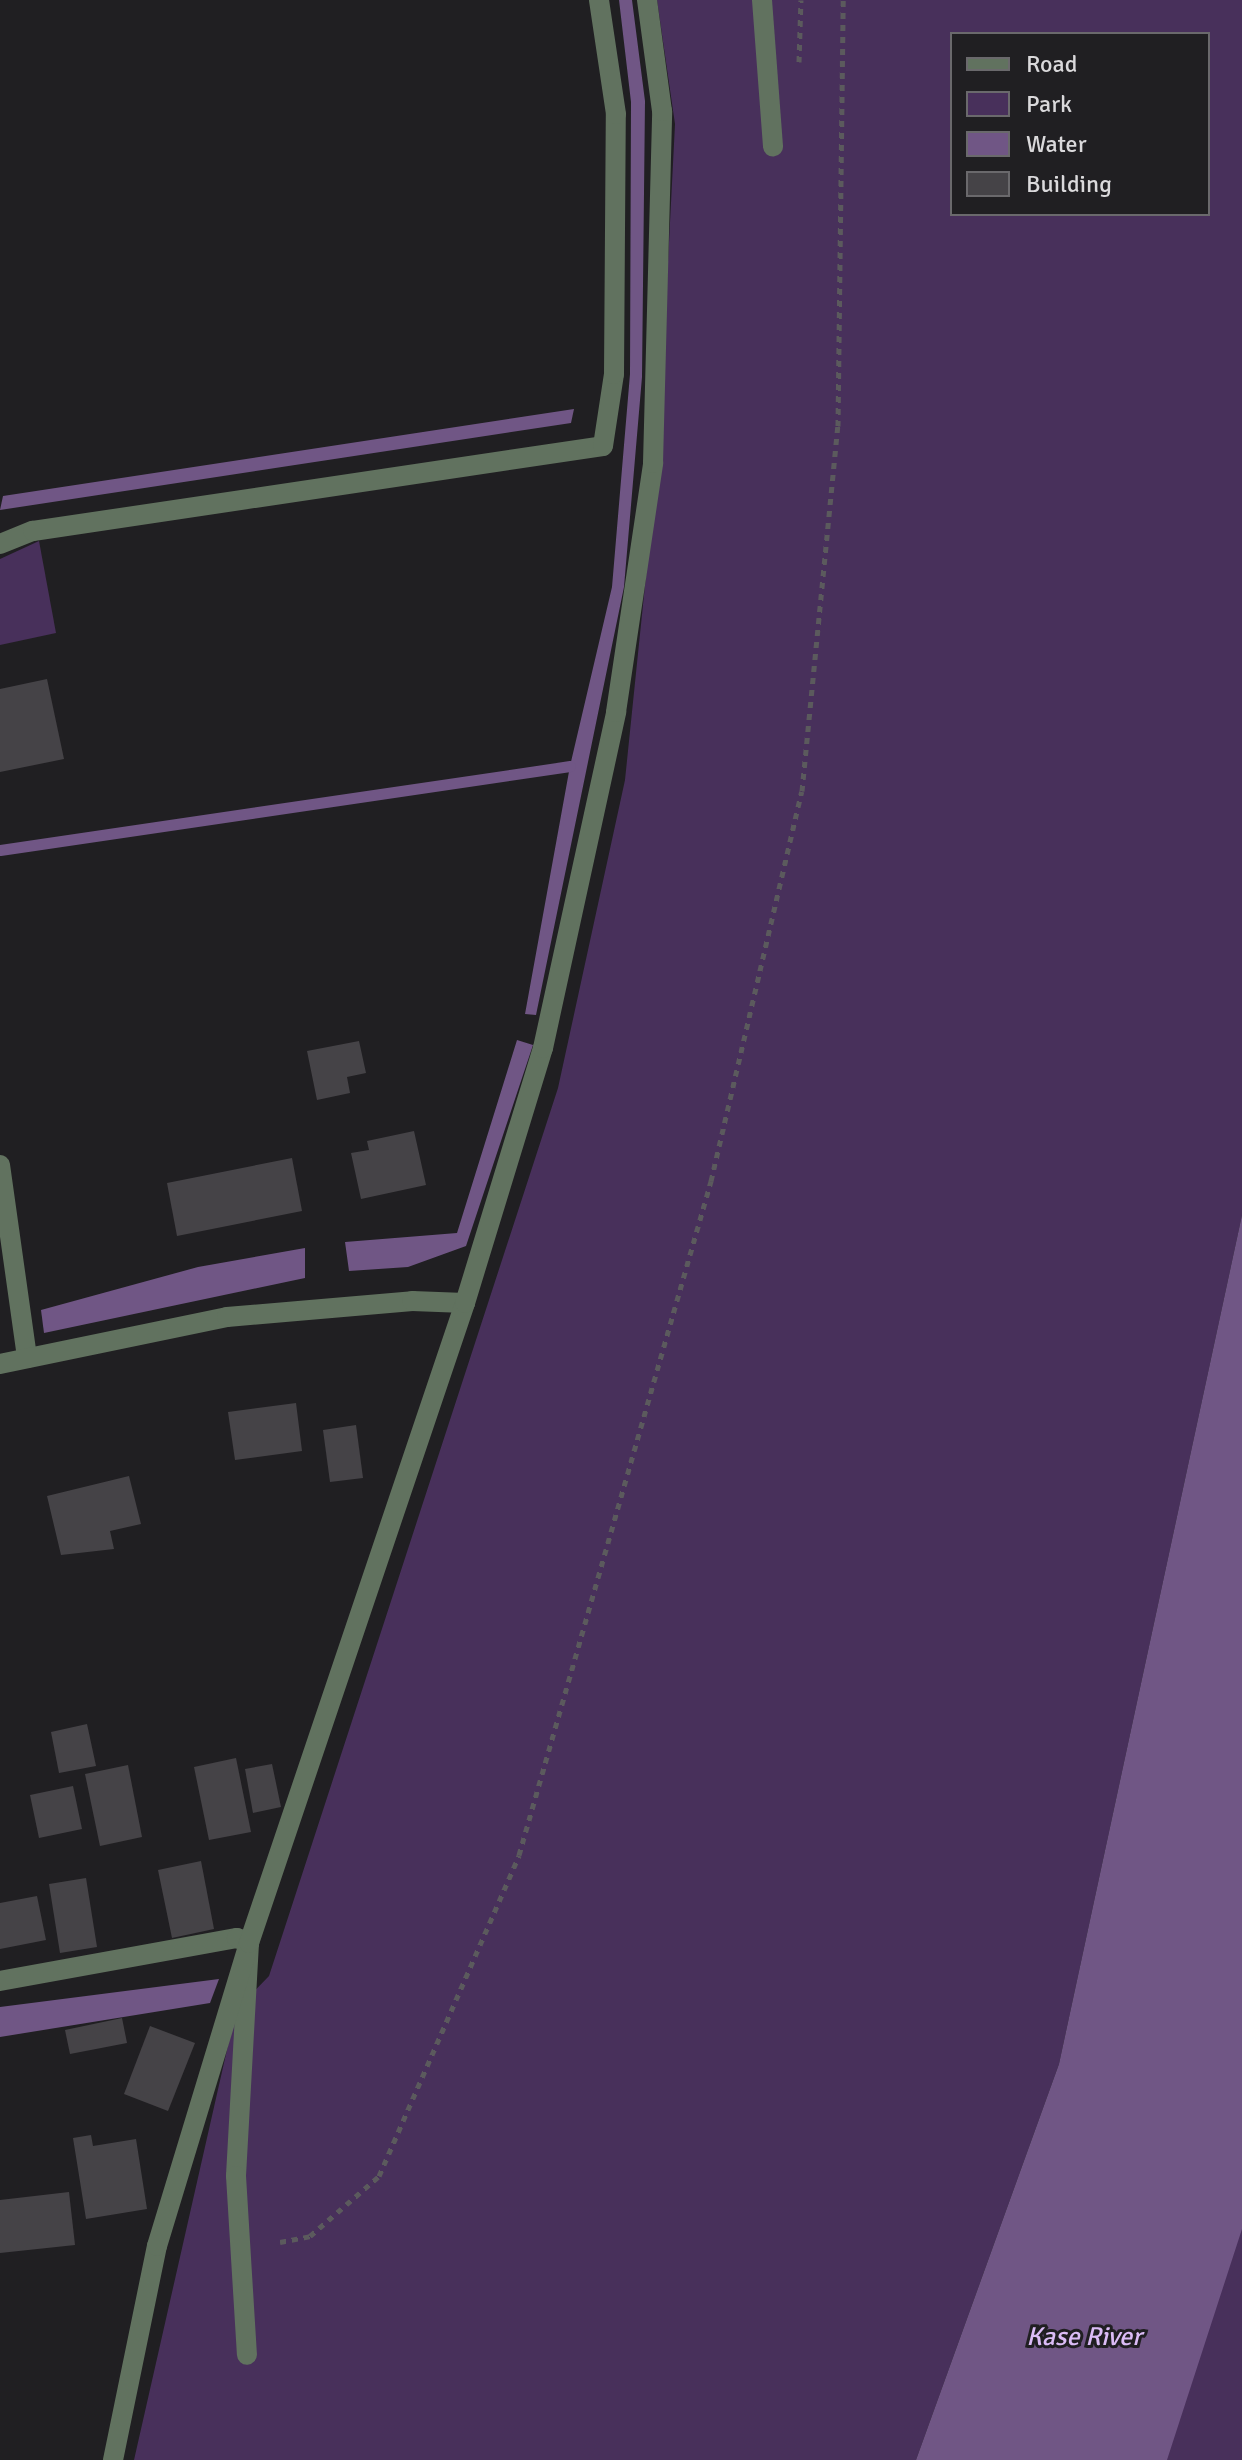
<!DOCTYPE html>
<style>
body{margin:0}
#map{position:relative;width:1242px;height:2460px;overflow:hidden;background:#201f22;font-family:Signika,sans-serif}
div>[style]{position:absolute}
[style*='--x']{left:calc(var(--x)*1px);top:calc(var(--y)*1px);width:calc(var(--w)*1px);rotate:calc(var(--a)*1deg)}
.green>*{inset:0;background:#48305b}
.water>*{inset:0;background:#705685}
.stream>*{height:11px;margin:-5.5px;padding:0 5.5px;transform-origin:5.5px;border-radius:5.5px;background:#705685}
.building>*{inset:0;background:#454347}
.path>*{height:5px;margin-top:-2.5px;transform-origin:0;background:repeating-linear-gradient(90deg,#5b5a5d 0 6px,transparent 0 12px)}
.minor>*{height:20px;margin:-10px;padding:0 10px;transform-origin:10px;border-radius:10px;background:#61725f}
span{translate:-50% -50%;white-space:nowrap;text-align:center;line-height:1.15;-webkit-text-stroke:6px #201f22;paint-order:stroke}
.water-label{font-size:26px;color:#dbbcf6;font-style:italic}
.legend{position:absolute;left:950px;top:32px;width:260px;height:184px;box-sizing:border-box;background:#201f22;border:2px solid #6a696c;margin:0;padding:10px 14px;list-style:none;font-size:24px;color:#dad9db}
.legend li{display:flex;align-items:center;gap:16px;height:40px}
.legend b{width:40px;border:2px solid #6a696c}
</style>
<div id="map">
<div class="green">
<i style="clip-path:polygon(evenodd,657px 0,1242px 0,1242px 1215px,1059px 2064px,916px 2460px,134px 2460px,236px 2010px,269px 1976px,558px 1088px,625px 780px,658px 459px,675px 124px,657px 0,952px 34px,1208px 34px,1208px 214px,952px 214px,952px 34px)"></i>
<i style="clip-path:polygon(39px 541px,56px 633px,0 645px,0 559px)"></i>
<i style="clip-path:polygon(1242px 2110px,1242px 2460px,1136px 2460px)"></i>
</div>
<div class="water">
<i style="clip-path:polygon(619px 0,632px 0,645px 101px,642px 377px,624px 587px,536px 1015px,525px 1014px,570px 766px,612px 587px,630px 374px,631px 102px)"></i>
<i style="clip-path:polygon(574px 409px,571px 423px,0 510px,3px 496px)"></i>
<i style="clip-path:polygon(517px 1040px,533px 1045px,466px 1246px,408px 1267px,349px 1271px,345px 1242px,457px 1233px)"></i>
<i style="clip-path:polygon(1242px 1215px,1242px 2229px,1167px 2460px,916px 2460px,1059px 2064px)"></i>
<i style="clip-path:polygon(305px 1248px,305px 1278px,44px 1333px,41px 1310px,198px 1267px)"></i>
<i style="clip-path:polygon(219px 1979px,210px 2003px,0 2037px,0 2007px)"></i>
</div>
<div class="stream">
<i style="--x:0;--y:850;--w:576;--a:-8.38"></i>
</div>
<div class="building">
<i style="clip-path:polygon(47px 679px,64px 759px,0 772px,0 689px)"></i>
<i style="clip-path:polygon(359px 1041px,366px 1073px,347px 1077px,350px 1093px,317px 1100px,307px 1051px)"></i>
<i style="clip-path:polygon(414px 1131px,426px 1185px,361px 1199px,351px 1153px,369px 1150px,367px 1141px)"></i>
<i style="clip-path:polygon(292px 1158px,302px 1211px,177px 1236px,167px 1183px)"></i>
<i style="clip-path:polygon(296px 1403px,302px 1451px,235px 1460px,228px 1412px)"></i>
<i style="clip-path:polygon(356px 1425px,363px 1478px,330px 1482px,323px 1430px)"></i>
<i style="clip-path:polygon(129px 1476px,141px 1524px,110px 1531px,114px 1549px,61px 1555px,47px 1496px)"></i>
<i style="clip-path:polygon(87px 1724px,96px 1766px,59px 1773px,51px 1732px)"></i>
<i style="clip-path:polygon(236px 1758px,251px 1832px,209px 1840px,194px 1767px)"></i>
<i style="clip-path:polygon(272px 1764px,281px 1807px,253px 1813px,245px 1769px)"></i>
<i style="clip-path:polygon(128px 1765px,142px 1837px,100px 1846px,85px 1774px)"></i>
<i style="clip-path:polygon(73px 1786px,82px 1829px,39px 1838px,30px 1795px)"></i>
<i style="clip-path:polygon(201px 1861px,214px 1929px,172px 1938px,158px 1870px)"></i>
<i style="clip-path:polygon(86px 1878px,97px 1947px,60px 1953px,49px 1884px)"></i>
<i style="clip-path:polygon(37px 1896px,46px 1940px,0 1949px,0 1903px)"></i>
<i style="clip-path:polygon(122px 2018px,127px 2043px,70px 2054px,65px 2030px)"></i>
<i style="clip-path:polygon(150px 2026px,195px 2043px,168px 2111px,124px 2094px)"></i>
<i style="clip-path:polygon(91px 2135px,93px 2146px,136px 2139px,147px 2209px,86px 2219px,73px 2138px)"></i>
<i style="clip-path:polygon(69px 2192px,75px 2245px,0 2253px,0 2200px)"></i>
</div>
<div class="path">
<i style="--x:799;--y:62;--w:62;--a:-88.2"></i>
<i style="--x:280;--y:2242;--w:31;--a:-11"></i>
<i style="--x:310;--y:2236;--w:91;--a:-41"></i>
<i style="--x:379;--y:2176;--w:350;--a:-66.4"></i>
<i style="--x:519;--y:1855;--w:701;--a:-74.1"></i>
<i style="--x:711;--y:1181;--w:400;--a:-76.9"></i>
<i style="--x:802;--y:791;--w:367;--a:-84.4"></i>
<i style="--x:838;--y:426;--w:426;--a:-89.3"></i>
</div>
<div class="minor">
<i style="--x:762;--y:0;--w:147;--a:85.7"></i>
<i style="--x:0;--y:544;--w:35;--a:-22"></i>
<i style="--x:33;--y:531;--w:576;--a:-8.48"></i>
<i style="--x:603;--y:446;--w:73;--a:-81.3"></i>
<i style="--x:614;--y:374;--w:260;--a:-89.6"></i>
<i style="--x:616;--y:114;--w:115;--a:-98.5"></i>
<i style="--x:0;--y:1165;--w:195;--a:82"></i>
<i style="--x:0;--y:1364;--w:232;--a:-11.7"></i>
<i style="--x:227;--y:1317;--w:186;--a:-4.9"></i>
<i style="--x:412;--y:1301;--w:53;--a:2.2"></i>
<i style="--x:0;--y:1981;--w:241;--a:-10.3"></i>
<i style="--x:237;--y:1938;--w:13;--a:23"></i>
<i style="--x:249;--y:1943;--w:233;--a:93.2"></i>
<i style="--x:236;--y:2176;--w:179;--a:86.5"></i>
<i style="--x:113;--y:2460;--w:218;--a:-78.4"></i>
<i style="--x:157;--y:2246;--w:317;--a:-73.1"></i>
<i style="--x:249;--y:1943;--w:675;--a:-71.35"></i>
<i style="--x:465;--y:1303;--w:267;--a:-73"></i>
<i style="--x:543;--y:1048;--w:344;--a:-77.7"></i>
<i style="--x:616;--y:712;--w:252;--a:-81.5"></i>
<i style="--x:653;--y:463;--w:352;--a:-88.5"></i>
<i style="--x:662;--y:111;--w:112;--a:-97.7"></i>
</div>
<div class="water-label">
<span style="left:1084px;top:2338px">Kase River</span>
</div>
<ul class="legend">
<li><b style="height:10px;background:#61725f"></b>Road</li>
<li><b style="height:22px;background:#48305b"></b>Park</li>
<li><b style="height:22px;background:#705685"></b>Water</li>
<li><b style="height:22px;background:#454347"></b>Building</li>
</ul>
</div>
